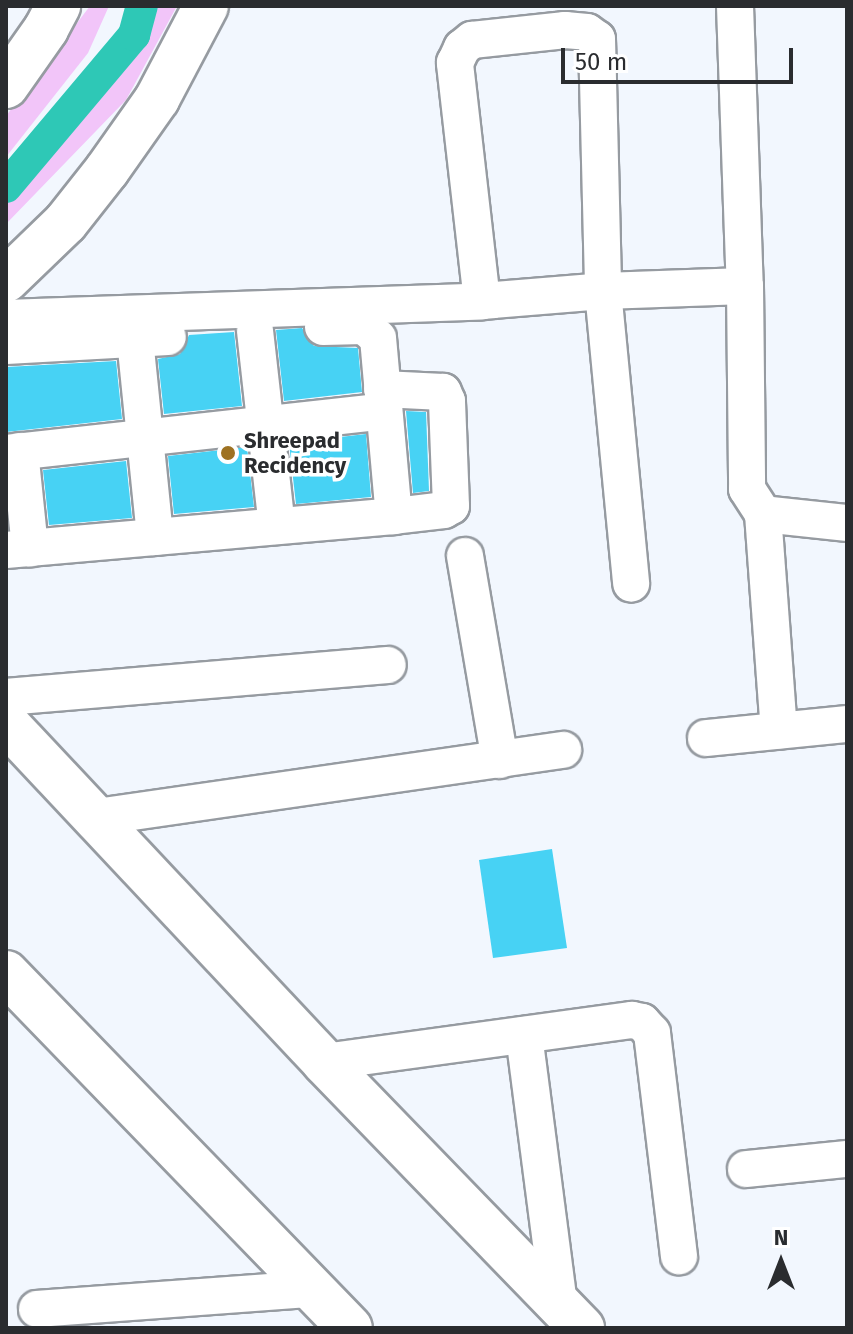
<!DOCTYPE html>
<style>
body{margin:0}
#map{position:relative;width:853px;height:1334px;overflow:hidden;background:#f2f7fe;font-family:"Fira Sans",sans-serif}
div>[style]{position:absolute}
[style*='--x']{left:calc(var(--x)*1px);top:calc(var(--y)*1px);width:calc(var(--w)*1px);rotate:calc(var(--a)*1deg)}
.green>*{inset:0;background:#f2c5f9}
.canal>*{height:32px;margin:-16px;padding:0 16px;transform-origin:16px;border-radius:16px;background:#2ec8b6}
.building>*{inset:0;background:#47d2f4}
.roads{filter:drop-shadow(2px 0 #969ba1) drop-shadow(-2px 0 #969ba1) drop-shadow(0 2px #969ba1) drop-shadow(0 -2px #969ba1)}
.street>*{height:36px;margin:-18px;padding:0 18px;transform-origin:18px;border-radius:18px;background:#fff}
.secondary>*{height:44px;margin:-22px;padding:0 22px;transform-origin:22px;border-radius:22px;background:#fff}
.dots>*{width:22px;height:22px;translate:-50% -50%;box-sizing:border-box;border:4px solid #fff;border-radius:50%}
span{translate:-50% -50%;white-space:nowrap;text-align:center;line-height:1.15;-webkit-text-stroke:7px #fff;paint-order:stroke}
.poi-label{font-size:22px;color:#2a2c2f;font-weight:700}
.left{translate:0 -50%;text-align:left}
.frame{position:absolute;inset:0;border:8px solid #2a2c2f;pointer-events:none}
.north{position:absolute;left:741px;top:1222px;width:80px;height:80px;-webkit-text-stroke:6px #fff;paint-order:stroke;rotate:0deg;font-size:22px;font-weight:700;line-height:32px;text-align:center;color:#2a2c2f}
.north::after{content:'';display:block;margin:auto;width:28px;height:36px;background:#2a2c2f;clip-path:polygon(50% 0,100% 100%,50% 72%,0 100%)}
.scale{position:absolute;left:561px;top:48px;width:232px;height:36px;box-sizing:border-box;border:4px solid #2a2c2f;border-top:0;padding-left:10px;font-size:24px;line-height:28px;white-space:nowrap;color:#2a2c2f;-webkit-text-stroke:6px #fff;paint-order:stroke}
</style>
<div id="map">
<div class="green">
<i style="clip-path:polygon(90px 6px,109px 6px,88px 53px,6px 157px,6px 116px)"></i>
<i style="clip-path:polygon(155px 6px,177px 6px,126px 100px,6px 224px,6px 202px,132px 53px)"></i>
</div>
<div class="canal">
<i style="--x:6;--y:187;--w:199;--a:-49.9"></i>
<i style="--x:134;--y:35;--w:30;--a:-75"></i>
</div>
<div class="building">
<i style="clip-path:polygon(302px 328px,314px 346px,358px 348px,362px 392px,284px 401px,276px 330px)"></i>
<i style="clip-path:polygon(234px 332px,242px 406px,164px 414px,158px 359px,180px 354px,189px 335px)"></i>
<i style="clip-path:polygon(116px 361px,122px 419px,6px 432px,6px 367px)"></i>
<i style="clip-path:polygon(406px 411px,426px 412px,429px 491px,413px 493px)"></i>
<i style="clip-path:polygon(366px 434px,371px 497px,296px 504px,289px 443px)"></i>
<i style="clip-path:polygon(247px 447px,254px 507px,174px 514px,168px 456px)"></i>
<i style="clip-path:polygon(126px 461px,132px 518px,49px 525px,43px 470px)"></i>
<i style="clip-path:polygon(552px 849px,567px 948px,493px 958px,479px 860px)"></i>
</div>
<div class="roads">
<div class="street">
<i style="--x:735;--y:6;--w:280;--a:88"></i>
<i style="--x:745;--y:286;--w:203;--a:89.4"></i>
<i style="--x:747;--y:489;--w:30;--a:57"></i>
<i style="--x:763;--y:514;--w:84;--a:6.1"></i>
<i style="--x:482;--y:301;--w:240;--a:-96.5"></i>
<i style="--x:455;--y:63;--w:17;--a:-65"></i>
<i style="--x:462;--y:48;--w:13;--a:-39"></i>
<i style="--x:472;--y:40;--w:94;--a:-6.1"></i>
<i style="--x:565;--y:30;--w:22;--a:5"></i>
<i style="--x:587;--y:32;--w:12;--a:35"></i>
<i style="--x:597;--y:39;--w:252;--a:88.6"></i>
<i style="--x:603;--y:291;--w:294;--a:84.5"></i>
<i style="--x:6;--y:318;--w:476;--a:-2"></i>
<i style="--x:482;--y:301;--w:121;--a:-4.7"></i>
<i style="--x:603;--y:291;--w:142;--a:-2"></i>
<i style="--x:323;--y:327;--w:41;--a:-1.4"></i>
<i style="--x:364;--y:326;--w:18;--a:41"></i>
<i style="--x:378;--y:338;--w:179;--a:84.9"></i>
<i style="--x:255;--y:331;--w:196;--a:83.6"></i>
<i style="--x:135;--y:339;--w:199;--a:84.2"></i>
<i style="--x:6;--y:346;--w:162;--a:-3.2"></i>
<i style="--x:20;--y:451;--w:98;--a:84.1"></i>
<i style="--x:6;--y:453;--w:380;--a:-6.3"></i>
<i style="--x:763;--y:514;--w:217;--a:85.8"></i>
<i style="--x:6;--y:550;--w:389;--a:-5"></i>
<i style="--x:394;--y:516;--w:50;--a:-6.8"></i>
<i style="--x:444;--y:510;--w:8;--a:-30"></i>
<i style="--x:451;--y:506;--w:105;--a:-92.2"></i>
<i style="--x:447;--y:401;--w:10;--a:-114"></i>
<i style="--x:443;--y:392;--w:61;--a:-177.2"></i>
<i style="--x:465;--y:556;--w:207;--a:80.3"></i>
<i style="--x:6;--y:697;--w:383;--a:-4.8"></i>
<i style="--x:706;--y:738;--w:142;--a:-5.7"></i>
<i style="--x:97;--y:817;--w:471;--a:-8.2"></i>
<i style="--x:524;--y:1035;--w:271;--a:82.6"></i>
<i style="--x:324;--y:1062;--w:311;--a:-7.8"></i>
<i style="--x:632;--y:1020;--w:10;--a:11"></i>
<i style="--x:642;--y:1022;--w:15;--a:48"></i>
<i style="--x:652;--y:1033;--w:225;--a:83.1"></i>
<i style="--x:746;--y:1169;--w:101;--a:-5.7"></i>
<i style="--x:37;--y:1309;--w:274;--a:-4.2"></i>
</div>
<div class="secondary">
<i style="--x:6;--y:86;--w:70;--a:-54.9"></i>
<i style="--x:46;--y:29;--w:26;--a:-62"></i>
<i style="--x:6;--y:280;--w:83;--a:-44"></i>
<i style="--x:66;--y:222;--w:66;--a:-51.7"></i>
<i style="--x:107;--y:170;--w:87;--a:-54.8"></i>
<i style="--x:157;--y:99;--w:105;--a:-62.2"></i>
<i style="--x:6;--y:723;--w:465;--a:46.8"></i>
<i style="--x:324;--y:1062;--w:371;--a:45.9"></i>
<i style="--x:6;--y:973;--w:494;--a:45.9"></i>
</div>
</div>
<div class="dots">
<i style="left:228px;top:453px;background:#9e7222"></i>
</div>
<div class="poi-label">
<span class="left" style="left:244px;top:453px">Shreepad<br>Recidency</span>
</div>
<div class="frame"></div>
<div class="north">N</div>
<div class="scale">50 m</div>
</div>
